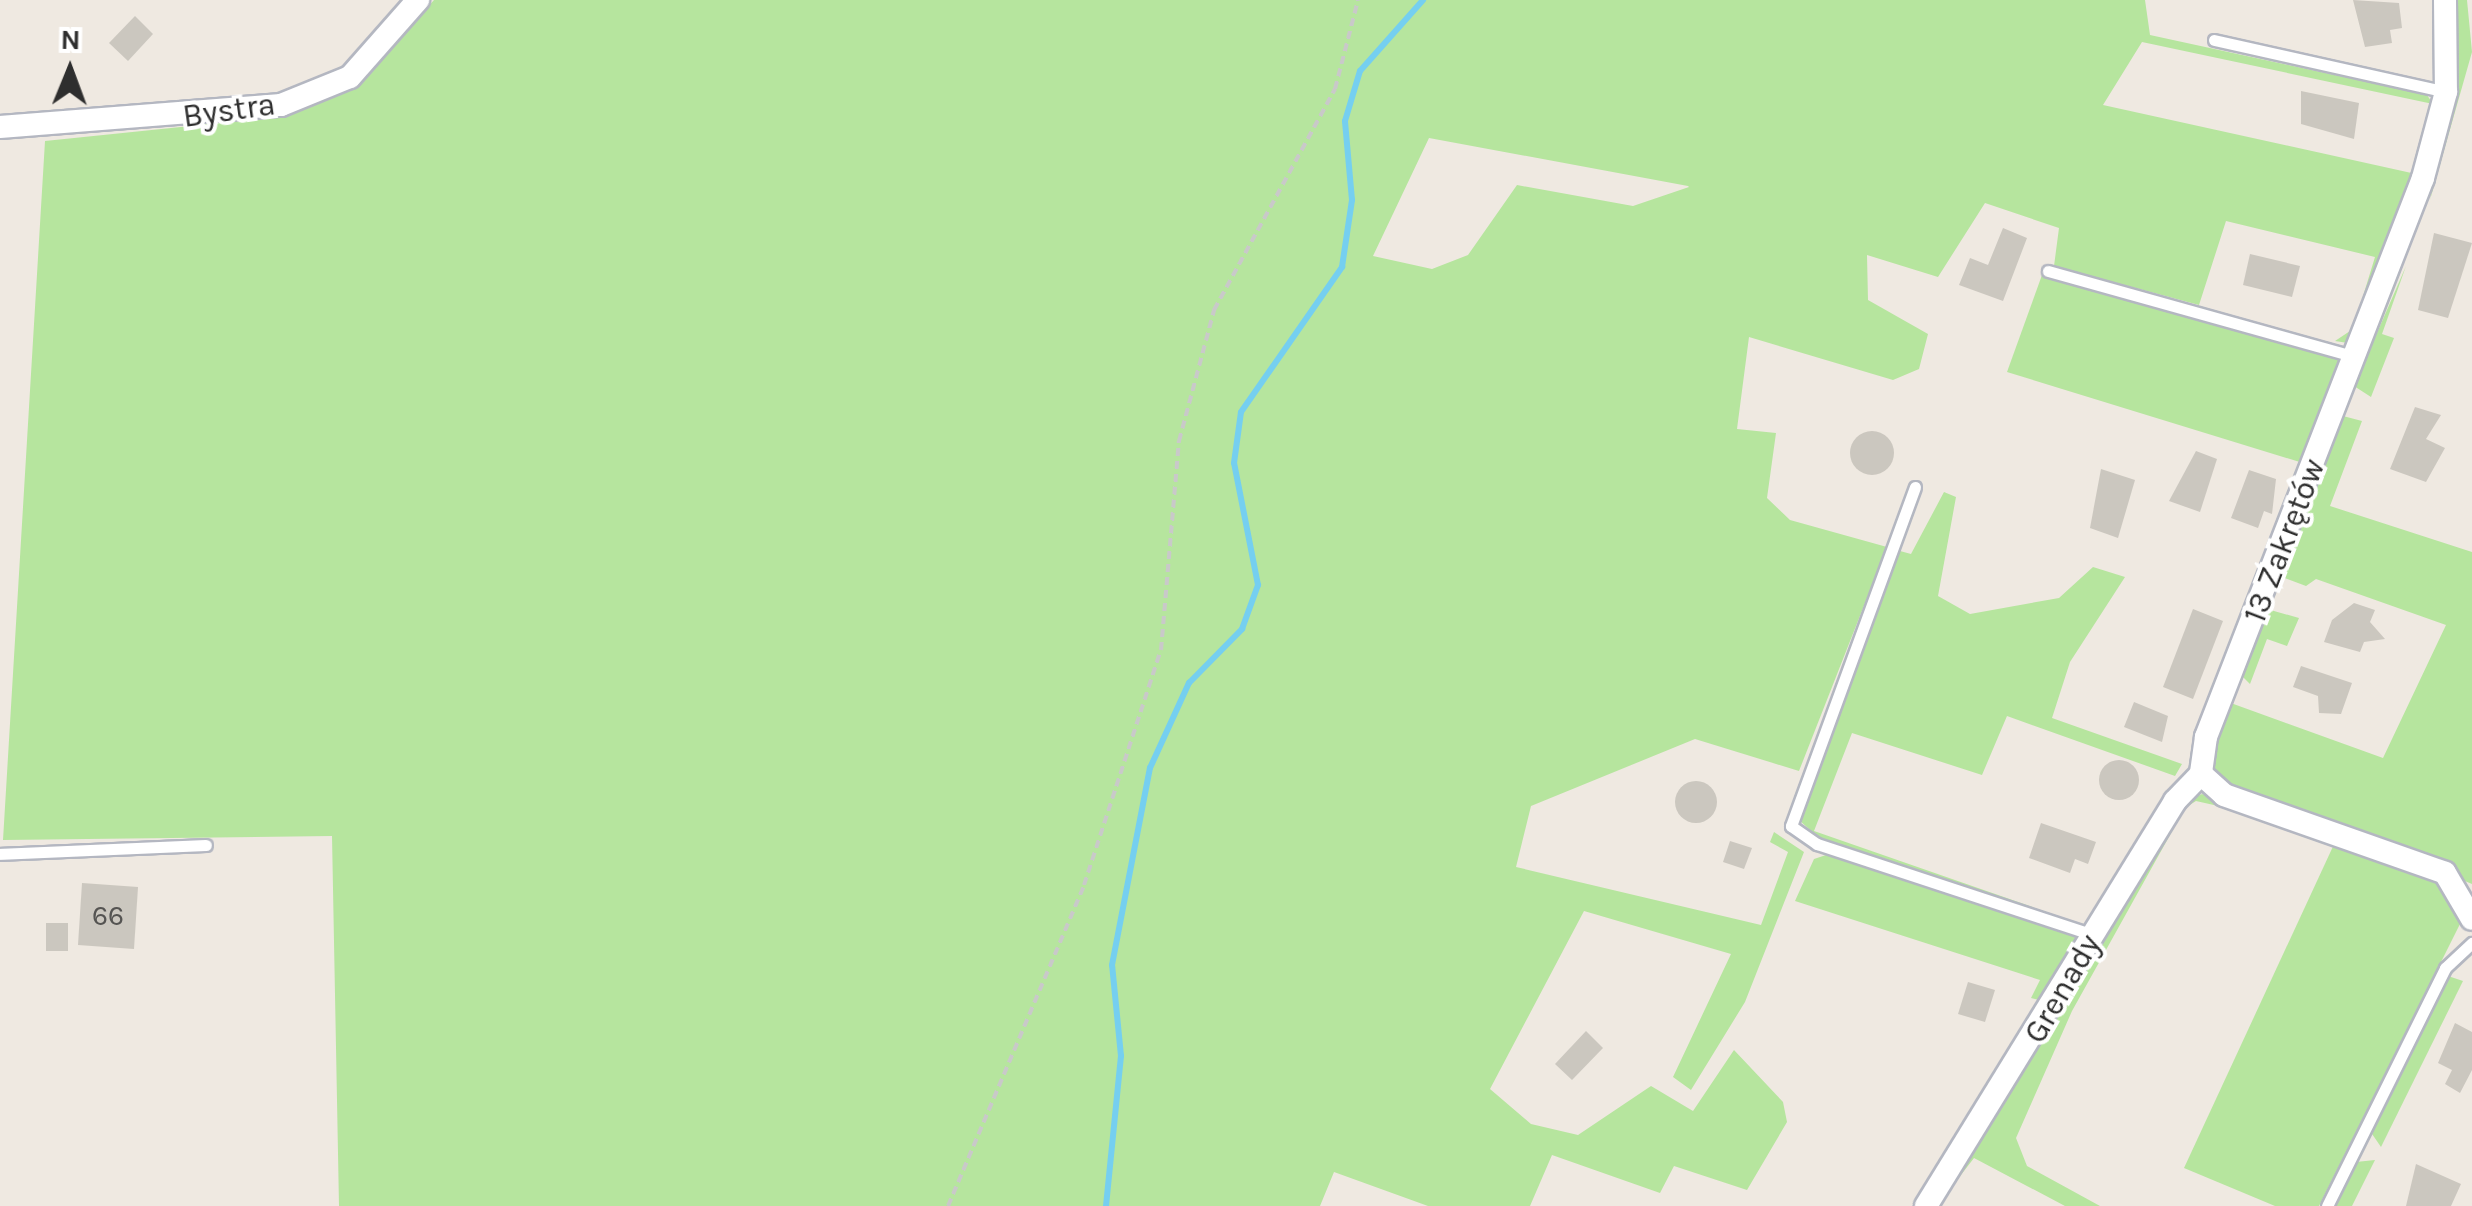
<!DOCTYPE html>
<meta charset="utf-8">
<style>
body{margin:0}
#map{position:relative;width:2472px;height:1206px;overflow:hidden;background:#efe9e1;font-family:Karla,sans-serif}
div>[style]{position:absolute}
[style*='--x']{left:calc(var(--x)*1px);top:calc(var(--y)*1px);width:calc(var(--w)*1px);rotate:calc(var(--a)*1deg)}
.green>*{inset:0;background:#b6e59e}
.stream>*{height:6px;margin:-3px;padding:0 3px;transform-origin:3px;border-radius:3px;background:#75cff0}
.building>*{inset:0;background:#cbc7bf}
.round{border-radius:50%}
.path>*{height:4px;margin-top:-2px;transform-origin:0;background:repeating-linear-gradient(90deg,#c9c9c9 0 8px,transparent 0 13px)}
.roads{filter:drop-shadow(2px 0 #b4b7c1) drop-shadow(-2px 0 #b4b7c1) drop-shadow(0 2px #b4b7c1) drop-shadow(0 -2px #b4b7c1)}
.service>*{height:11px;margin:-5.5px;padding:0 5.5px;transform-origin:5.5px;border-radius:5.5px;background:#fff}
.minor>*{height:22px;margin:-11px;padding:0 11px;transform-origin:11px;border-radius:11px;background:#fff}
span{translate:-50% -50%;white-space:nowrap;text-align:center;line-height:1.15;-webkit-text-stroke:8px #fff;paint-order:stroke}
.number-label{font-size:28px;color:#555452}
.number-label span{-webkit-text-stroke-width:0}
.street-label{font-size:32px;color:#2e2e2e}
.north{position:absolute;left:20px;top:20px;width:100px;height:100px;-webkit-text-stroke:8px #fff;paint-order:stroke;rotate:1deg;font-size:28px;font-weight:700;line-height:40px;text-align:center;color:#2e2e2e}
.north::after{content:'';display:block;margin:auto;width:35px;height:45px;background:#2e2e2e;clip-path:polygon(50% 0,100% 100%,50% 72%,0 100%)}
</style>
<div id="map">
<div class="green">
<i style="clip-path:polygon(evenodd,434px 0,2145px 0,2150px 35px,2427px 95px,2433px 104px,2142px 42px,2103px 105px,2416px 174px,2348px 343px,2335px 341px,2353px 329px,2375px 257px,2226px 221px,2199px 305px,2054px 266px,2059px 228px,1985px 203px,1938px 277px,1867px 255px,1868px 300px,1928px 334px,1919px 369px,1893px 380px,1749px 337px,1737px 429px,1776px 433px,1767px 498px,1790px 520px,1887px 547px,1799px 771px,1695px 739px,1531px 806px,1516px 867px,1761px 925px,1788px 852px,1770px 842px,1774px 832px,1804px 852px,1745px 1002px,1691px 1090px,1673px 1077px,1731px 954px,1584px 911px,1490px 1089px,1531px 1124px,1578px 1135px,1651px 1086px,1693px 1111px,1734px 1050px,1783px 1102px,1787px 1122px,1747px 1190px,1674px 1166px,1660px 1193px,1552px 1155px,1530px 1206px,1428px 1206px,1334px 1172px,1320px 1206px,339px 1206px,332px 836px,3px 840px,45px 141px,287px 116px,357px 87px,434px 0,1429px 138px,1688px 186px,1689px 187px,1633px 206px,1517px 185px,1468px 255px,1432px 269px,1373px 256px,1429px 138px)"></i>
<i style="clip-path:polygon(2453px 0,2467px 0,2472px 52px,2430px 200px,2458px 62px)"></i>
<i style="clip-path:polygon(2406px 266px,2382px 334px,2394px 338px,2371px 397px,2354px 386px)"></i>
<i style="clip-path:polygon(2042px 275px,2342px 358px,2303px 463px,2007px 372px)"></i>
<i style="clip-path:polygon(2343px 416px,2362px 421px,2330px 506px,2472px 552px,2472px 884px,2213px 776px,2210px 744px,2228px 702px,2383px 758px,2446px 625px,2316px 579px,2306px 586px,2282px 577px)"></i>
<i style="clip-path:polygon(1944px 492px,1956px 497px,1938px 596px,1970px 614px,2059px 598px,2093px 567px,2125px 577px,2070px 662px,2052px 718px,2182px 764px,2175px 776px,2007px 716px,1982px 775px,1852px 733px,1814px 831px,2084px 925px,1820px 839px,1799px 820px,1900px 551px,1911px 554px)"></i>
<i style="clip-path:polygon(2267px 609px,2299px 618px,2287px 646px,2267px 639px,2250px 684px,2240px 674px)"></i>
<i style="clip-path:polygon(2202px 794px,2245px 812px,2196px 801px,2185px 808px,2072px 1011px,2016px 1138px,2027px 1166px,2100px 1206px,2065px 1206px,1974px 1158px,1937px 1206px,2179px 805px)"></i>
<i style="clip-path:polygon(2336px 840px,2445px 885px,2461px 922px,2319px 1206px,2275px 1206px,2184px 1168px)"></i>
<i style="clip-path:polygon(1829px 854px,2072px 933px,2077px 940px,2047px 1002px,2031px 998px,2040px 980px,1795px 901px,1814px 859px)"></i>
<i style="clip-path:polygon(2448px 976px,2463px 981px,2381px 1147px,2370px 1131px)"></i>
<i style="clip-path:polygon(2375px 1160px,2352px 1206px,2334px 1206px,2356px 1162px)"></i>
</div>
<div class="stream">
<i style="--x:1106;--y:1206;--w:151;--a:-84.3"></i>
<i style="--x:1121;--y:1056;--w:91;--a:-95.6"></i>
<i style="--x:1112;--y:965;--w:201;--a:-79.1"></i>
<i style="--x:1150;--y:768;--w:94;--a:-65.4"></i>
<i style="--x:1189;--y:683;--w:76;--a:-45.5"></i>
<i style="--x:1242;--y:629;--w:47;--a:-70"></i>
<i style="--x:1258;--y:585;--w:124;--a:-101.1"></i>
<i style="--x:1234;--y:463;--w:51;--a:-82.2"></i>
<i style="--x:1241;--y:412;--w:177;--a:-55.1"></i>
<i style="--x:1342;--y:267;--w:68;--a:-81.5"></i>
<i style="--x:1352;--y:200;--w:79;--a:-95.1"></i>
<i style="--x:1345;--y:121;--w:52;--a:-73.3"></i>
<i style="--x:1360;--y:71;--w:95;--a:-48.4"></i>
</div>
<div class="building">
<i style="clip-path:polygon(2353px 0,2399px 3px,2402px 28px,2390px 30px,2392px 43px,2365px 47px)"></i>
<i style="clip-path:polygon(135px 16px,153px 34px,128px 61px,109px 43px)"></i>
<i style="clip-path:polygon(2301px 91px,2359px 103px,2354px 139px,2301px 124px)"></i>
<i style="clip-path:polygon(2003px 228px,2027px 238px,2003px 301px,1959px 285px,1970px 258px,1988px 265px)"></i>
<i style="clip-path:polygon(2434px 233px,2472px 243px,2448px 318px,2418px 310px)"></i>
<i style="clip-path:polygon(2250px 254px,2300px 266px,2292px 297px,2243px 285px)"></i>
<i style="clip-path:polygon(2415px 407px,2441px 415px,2426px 439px,2445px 448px,2426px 482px,2390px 469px)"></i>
<i class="round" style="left:1850px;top:431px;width:44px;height:44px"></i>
<i style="clip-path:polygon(2196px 451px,2217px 459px,2200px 512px,2169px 501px)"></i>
<i style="clip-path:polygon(2101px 469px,2135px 480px,2118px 538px,2090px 528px)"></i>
<i style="clip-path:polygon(2249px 470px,2276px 479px,2272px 514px,2264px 511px,2258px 528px,2231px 518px)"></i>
<i style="clip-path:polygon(2354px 603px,2375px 610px,2370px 622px,2385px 639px,2364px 642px,2360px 652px,2324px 642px,2332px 620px)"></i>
<i style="clip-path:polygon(2193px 609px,2223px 621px,2193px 699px,2163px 687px)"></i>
<i style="clip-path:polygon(2301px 666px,2352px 683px,2341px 714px,2319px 713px,2318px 696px,2293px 687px)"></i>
<i style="clip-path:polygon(2134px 702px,2168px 716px,2162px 742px,2124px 727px)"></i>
<i class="round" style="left:2099px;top:760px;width:40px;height:40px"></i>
<i class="round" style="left:1675px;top:781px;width:42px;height:42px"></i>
<i style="clip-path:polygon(2041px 823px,2096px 842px,2088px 864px,2075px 859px,2070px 873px,2029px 858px)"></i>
<i style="clip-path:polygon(1730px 841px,1752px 848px,1744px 869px,1723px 862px)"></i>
<i style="clip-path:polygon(82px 883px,138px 887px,134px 949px,78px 945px)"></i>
<i style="clip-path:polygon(46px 923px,68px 923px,68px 951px,46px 951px)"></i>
<i style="clip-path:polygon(1968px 982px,1995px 990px,1985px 1022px,1958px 1014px)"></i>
<i style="clip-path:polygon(2455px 1023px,2472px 1032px,2472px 1070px,2460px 1093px,2445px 1084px,2452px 1070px,2438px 1063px)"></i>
<i style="clip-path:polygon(1586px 1031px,1603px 1048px,1572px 1080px,1555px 1064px)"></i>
<i style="clip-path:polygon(2416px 1164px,2461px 1184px,2451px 1206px,2406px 1206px)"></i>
</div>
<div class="path">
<i style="--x:948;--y:1206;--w:349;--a:-67"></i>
<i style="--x:1084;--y:885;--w:247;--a:-71.9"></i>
<i style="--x:1161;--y:650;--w:210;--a:-85.1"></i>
<i style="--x:1179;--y:441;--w:136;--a:-75"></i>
<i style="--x:1214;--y:310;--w:252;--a:-61.3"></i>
<i style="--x:1335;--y:89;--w:92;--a:-75.5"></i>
</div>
<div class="roads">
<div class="service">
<i style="--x:2214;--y:40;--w:238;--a:12.6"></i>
<i style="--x:2048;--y:271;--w:320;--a:15.6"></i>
<i style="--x:1915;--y:487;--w:361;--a:110.1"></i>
<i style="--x:1791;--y:826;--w:32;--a:35"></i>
<i style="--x:1817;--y:844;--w:292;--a:18.2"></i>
<i style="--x:0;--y:854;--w:206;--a:-2.5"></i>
<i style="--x:2327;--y:1206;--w:266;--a:-63.6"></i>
<i style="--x:2445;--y:968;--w:37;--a:-43"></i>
</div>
<div class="minor">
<i style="--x:2445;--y:0;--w:92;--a:89.4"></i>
<i style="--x:2446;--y:92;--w:89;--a:105"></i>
<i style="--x:2423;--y:178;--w:600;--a:111.22"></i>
<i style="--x:2206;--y:737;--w:37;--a:98"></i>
<i style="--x:2201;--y:774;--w:31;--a:42"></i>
<i style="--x:2224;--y:795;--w:234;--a:19.4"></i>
<i style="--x:2445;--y:873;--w:53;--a:59.6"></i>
<i style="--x:0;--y:127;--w:282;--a:-4.5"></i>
<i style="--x:281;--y:105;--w:74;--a:-22.1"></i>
<i style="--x:350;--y:77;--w:103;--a:-48.6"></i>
<i style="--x:1926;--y:1206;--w:475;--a:-58.4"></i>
<i style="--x:2175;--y:801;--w:37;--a:-46"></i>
</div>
</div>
<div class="number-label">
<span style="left:108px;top:916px">66</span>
</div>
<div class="street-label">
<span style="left:229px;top:111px;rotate:-8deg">Bystra</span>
<span style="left:2285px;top:541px;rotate:-69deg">13 Zakrętów</span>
<span style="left:2063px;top:989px;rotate:-60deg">Grenady</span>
</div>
<div class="north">N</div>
</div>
